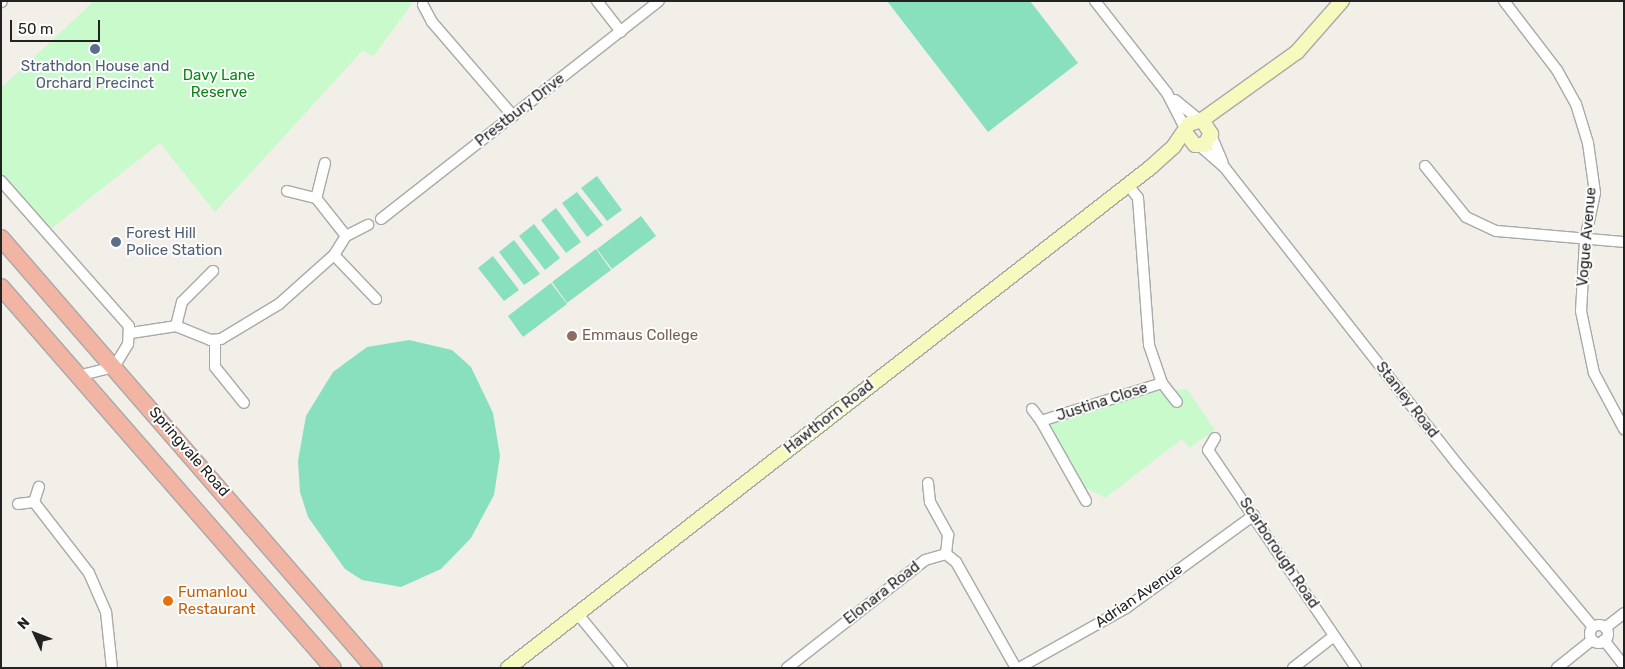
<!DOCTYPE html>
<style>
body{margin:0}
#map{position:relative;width:1625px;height:669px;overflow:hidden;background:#f2efe9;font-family:Rubik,sans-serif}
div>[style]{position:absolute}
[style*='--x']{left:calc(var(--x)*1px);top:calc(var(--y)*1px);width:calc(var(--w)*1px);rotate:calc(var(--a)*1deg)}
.park>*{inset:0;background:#c8facc}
.pitch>*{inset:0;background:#88e0be}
.roads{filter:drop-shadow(1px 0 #a9a9a9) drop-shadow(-1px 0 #a9a9a9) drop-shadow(0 1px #a9a9a9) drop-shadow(0 -1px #a9a9a9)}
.minor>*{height:10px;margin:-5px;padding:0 5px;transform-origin:5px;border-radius:5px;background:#fff}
.minor>.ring{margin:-5px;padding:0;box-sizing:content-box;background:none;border:10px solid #fff;border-radius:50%}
.secondary>*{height:14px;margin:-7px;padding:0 7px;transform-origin:7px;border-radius:7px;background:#f7fabf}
.trunk>*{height:16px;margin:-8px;padding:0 8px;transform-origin:8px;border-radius:8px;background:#f2b4a3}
.dots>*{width:14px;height:14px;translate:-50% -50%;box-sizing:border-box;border:2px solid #fff;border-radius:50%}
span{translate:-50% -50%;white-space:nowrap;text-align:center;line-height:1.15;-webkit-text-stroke:4px #fff;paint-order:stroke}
.service-label{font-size:15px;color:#4e5e75}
.left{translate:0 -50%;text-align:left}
.park-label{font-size:15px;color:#0c8416}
.street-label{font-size:15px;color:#222}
.education-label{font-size:15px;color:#785e54}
.food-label{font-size:15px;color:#c56008}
.frame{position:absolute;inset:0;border:2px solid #222;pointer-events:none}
.north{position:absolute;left:10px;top:609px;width:50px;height:50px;-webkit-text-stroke:4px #fff;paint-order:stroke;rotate:313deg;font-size:14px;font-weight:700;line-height:20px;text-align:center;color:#222}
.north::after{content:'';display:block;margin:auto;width:18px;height:22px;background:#222;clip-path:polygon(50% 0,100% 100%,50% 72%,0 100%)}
.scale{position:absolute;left:10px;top:20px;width:90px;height:22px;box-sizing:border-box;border:2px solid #222;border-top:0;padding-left:6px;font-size:15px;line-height:18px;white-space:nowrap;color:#222;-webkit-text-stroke:4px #fff;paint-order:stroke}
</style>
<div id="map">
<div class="park">
<i style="clip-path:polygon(94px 1px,414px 1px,373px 57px,363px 50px,215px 212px,160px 143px,52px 228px,1px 179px,1px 88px)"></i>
<i style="clip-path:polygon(1187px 389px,1215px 430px,1189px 448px,1182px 439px,1105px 498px,1085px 487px,1048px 423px,1153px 392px)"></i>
</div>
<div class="pitch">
<i style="clip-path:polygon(887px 1px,1030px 1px,1078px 63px,988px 132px)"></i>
<i style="clip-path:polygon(597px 176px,622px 210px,607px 221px,581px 188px)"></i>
<i style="clip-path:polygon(577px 192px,603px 225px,587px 237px,562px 203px)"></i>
<i style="clip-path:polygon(556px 208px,581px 242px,566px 253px,541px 220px)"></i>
<i style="clip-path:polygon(641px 216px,656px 236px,612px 269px,597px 249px)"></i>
<i style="clip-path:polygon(534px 224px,560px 258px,545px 270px,519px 236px)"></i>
<i style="clip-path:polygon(514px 240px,540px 274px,524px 285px,499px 252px)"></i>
<i style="clip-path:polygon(596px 249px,611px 270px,567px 303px,552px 282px)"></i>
<i style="clip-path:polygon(493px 256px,519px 290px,504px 301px,478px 268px)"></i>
<i style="clip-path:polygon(551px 283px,567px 304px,523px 337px,508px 316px)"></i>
<i style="clip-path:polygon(409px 340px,452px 350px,471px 367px,493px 413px,500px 456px,494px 495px,471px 538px,441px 569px,401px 587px,362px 580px,345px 569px,308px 517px,300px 492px,298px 461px,306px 416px,333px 372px,367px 347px)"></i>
</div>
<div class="roads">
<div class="minor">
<i style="--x:597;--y:1;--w:39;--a:52"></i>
<i style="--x:1095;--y:1;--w:117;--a:52"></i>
<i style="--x:1167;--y:93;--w:42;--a:62.8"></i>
<i style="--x:1504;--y:1;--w:87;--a:52.5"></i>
<i style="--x:1557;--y:70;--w:39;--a:61"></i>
<i style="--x:1576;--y:104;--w:41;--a:72.9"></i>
<i style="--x:1588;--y:143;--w:50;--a:82"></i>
<i style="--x:1595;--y:193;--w:48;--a:102"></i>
<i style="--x:1585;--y:240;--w:71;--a:93.2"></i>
<i style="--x:1581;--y:311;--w:63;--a:78.2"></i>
<i style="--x:1594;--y:373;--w:64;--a:61.8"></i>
<i style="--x:1;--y:2;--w:1;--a:-45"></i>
<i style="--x:423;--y:5;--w:19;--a:62"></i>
<i style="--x:432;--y:22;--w:124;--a:49.2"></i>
<i style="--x:1175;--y:100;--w:32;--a:39"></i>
<i style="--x:1211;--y:135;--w:30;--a:67"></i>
<i style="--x:1200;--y:146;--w:33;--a:41"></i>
<i style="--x:1225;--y:168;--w:377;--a:51.9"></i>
<i style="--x:1458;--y:465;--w:211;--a:50.2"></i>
<i style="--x:325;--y:163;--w:36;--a:104"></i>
<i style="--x:316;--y:198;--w:48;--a:51.7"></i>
<i style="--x:1425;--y:166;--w:65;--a:51.2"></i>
<i style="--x:1466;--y:217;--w:33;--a:25"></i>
<i style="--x:1496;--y:231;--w:128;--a:4.9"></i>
<i style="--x:1;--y:181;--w:193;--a:48.6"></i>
<i style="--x:129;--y:326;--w:18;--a:93"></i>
<i style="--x:128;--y:344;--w:27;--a:121"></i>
<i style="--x:114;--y:367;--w:36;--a:166"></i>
<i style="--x:1128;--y:185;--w:16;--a:52"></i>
<i style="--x:1138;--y:198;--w:147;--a:85.7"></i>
<i style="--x:1149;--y:345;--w:40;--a:71.1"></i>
<i style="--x:1162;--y:383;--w:24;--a:52"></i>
<i style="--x:287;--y:191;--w:30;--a:14"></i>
<i style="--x:381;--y:219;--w:353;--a:-38.1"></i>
<i style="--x:334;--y:255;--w:61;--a:46.3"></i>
<i style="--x:176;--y:326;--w:25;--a:-76"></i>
<i style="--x:182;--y:302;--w:44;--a:-45"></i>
<i style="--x:131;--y:333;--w:46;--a:-8.8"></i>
<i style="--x:176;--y:326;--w:37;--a:22"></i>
<i style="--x:210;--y:340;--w:11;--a:-5"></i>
<i style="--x:221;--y:339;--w:68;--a:-31.1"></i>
<i style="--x:279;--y:304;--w:74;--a:-41.7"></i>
<i style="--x:334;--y:255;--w:22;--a:-58"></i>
<i style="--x:346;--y:236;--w:25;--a:-27"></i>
<i style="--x:215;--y:341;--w:26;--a:90"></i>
<i style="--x:215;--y:367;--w:46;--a:51.1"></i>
<i style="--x:1032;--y:409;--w:15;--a:53"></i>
<i style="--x:1215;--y:438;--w:14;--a:120"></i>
<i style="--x:1208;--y:450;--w:263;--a:55.8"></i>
<i style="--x:928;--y:483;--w:19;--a:84"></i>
<i style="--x:930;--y:502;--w:38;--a:61"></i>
<i style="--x:948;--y:535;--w:19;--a:96"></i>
<i style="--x:1086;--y:501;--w:92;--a:-119.4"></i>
<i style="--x:1041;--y:421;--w:127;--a:-17.4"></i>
<i style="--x:34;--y:502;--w:90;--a:52.2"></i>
<i style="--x:89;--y:573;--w:43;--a:66.4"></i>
<i style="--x:106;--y:612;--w:56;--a:83.9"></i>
<i style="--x:18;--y:504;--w:16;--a:-7"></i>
<i style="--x:34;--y:502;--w:16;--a:-72"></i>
<i style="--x:577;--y:613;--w:71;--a:50.7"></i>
<i class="ring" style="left:1590px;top:625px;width:8px;height:8px"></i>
<i style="--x:1605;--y:628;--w:24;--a:-38"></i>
<i style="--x:1604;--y:640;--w:33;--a:52"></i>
<i style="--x:787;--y:668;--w:175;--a:-38"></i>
<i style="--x:925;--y:560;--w:22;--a:-16"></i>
<i style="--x:946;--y:554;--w:13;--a:39"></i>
<i style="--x:956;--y:562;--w:122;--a:60.5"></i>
<i style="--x:1019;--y:668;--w:123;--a:-29.3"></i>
<i style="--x:1126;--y:608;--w:158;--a:-36"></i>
<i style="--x:1293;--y:668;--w:52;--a:-38"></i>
<i style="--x:1557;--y:668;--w:45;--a:-38.7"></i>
</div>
<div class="secondary">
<i style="--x:1202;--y:120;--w:117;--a:-35.6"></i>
<i style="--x:1297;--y:52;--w:68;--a:-48.6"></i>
<i style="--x:508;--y:668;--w:815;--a:-37.92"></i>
<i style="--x:1151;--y:167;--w:31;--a:-42"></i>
<i style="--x:1174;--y:146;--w:27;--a:-56"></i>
<i style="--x:1189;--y:124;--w:14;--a:-17"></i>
<i style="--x:1202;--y:120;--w:17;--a:57"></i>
<i style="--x:1211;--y:134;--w:13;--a:122"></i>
<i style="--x:1204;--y:145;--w:9;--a:180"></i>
<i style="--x:1195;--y:145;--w:16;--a:-128"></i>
</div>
<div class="trunk">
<i style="--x:1;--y:238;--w:569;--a:49.06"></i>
<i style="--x:1;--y:287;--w:505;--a:48.93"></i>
</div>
</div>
<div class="dots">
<i style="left:95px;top:49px;background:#5c6f8a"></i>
<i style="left:116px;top:242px;background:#5c6f8a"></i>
<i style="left:572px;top:336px;background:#8d6e63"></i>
<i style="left:168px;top:601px;background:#e8710a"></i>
</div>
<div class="service-label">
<span style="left:95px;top:75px">Strathdon House and<br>Orchard Precinct</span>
<span class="left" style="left:126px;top:242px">Forest Hill<br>Police Station</span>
</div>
<div class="park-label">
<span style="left:219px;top:84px">Davy Lane<br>Reserve</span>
</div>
<div class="street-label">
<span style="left:520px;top:110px;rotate:-38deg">Prestbury Drive</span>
<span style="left:1587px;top:237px;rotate:-85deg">Vogue Avenue</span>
<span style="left:1407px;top:400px;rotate:52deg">Stanley Road</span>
<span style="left:1102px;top:402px;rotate:-18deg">Justina Close</span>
<span style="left:829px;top:417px;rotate:-38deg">Hawthorn Road</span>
<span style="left:189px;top:452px;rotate:49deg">Springvale Road</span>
<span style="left:1279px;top:553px;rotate:56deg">Scarborough Road</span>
<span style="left:882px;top:593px;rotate:-38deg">Elonara Road</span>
<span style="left:1139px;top:596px;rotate:-34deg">Adrian Avenue</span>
</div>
<div class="education-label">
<span class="left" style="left:582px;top:336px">Emmaus College</span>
</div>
<div class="food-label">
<span class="left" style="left:178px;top:601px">Fumanlou<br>Restaurant</span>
</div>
<div class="frame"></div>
<div class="north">N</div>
<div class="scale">50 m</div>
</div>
